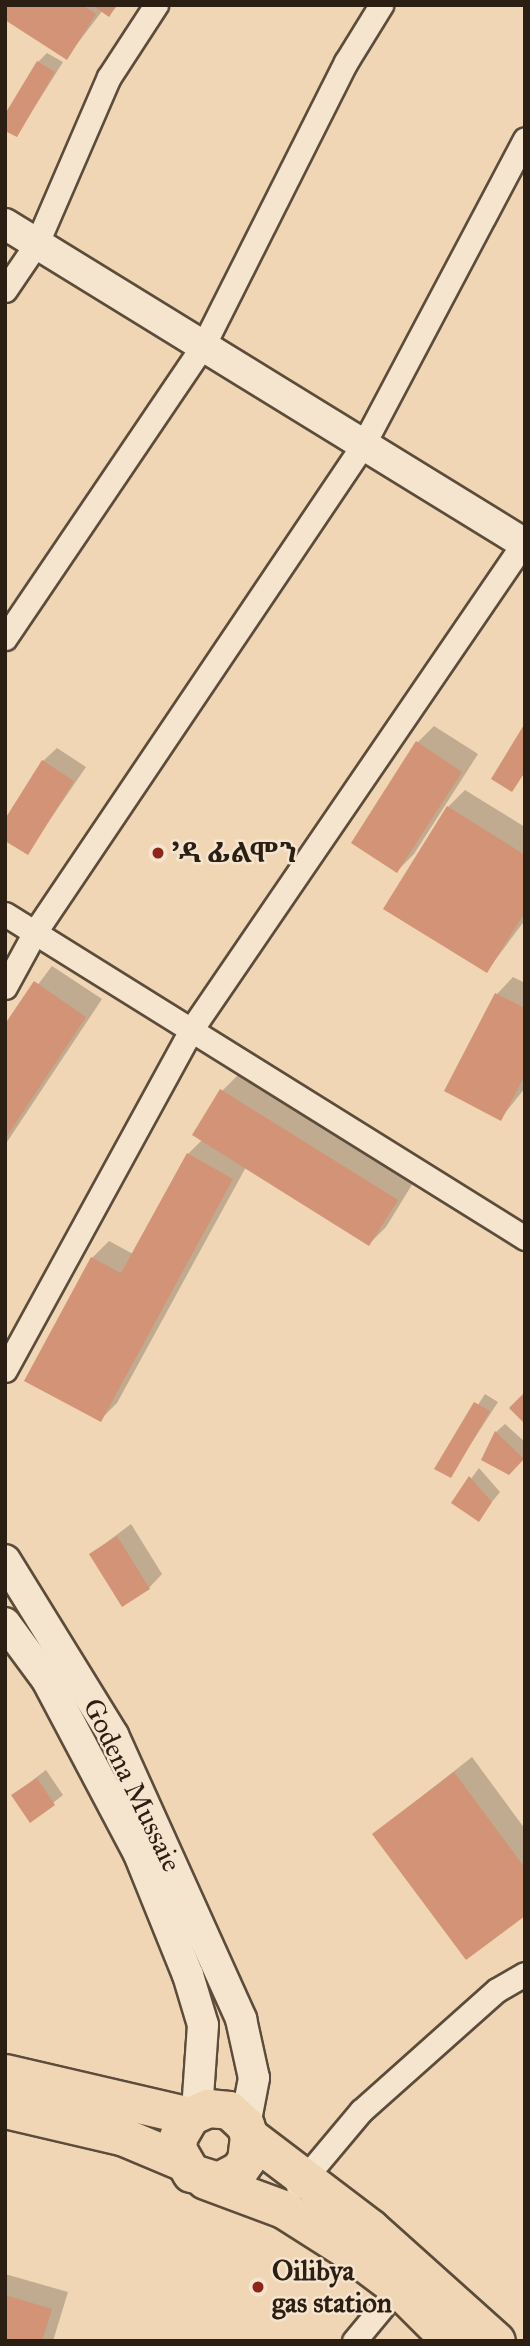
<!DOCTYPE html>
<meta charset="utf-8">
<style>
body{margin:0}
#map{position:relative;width:530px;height:2346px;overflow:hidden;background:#f0d6b4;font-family:"IM FELL Great Primer","Noto Serif Ethiopic",serif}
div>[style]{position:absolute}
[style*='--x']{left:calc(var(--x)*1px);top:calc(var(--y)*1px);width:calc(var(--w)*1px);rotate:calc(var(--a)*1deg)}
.shadow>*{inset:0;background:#0003}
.building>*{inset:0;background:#d39376}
.roads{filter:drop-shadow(2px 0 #5c4c3b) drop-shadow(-2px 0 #5c4c3b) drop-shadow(0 2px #5c4c3b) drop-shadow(0 -2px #5c4c3b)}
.minor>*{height:23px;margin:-11.5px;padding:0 11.5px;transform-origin:11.5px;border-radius:11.5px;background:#f5e4ce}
.tertiary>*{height:30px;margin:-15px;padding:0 15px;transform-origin:15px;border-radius:15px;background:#f5e4ce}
.primary>*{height:37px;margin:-18.5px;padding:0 18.5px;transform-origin:18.5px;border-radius:18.5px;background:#f0d6b4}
.dots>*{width:19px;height:19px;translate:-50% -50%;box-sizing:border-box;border:4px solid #f5e4ce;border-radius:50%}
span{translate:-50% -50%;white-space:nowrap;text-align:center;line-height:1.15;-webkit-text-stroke:5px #f5e4ce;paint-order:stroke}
.poi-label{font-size:28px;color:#2b1e13;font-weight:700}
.left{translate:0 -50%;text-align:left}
.street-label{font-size:28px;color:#2b1e13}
.frame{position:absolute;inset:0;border:7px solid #2b1e13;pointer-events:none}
</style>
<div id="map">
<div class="shadow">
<i style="clip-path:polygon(5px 5px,118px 5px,109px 15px,103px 10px,67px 57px)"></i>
<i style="clip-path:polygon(47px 53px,63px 62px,17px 135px,38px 62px)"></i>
<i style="clip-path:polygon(434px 726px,478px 754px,414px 854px,397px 871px,417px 743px)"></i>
<i style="clip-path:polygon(57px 748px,86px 767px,27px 853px,43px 761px)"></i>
<i style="clip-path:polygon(465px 790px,525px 827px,525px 920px,487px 971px,448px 807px)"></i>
<i style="clip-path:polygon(52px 966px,102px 999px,5px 1145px,5px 1028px)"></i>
<i style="clip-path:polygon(513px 977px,525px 983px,525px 1088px,501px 1118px,497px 994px)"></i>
<i style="clip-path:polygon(239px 1074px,413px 1183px,386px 1227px,369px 1244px,246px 1167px,117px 1403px,100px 1420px,92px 1258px,109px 1241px,133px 1254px,188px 1154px,202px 1140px,222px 1091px)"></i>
<i style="clip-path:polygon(485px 1394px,498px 1402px,450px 1476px,437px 1468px)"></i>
<i style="clip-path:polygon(505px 1424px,525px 1442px,525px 1457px,509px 1473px,496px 1432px)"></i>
<i style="clip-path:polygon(479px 1468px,500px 1492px,478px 1519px,453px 1503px)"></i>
<i style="clip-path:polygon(131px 1524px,162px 1574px,149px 1588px,91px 1554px)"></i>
<i style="clip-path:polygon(472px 1757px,525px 1829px,525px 1914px,374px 1834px)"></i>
<i style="clip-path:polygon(46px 1770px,63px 1795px,30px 1821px,13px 1795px)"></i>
<i style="clip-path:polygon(5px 2274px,68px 2292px,53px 2341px,5px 2341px)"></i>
</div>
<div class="building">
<i style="clip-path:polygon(5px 5px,83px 5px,96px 14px,67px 60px,5px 20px)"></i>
<i style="clip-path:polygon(92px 5px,117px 5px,109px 17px)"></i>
<i style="clip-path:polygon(37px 61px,55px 72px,17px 137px,5px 131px,5px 114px)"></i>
<i style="clip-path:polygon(525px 723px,525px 772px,512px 792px,491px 779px)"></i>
<i style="clip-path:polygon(416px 741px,462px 772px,397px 873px,351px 843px)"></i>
<i style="clip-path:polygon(42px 760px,74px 781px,28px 855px,5px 841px,5px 819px)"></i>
<i style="clip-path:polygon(447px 806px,525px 855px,525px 912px,487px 973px,383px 909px)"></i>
<i style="clip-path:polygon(34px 981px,86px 1017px,5px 1139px,5px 1024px)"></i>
<i style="clip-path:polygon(495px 993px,525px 1008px,525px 1075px,501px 1121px,444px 1091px)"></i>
<i style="clip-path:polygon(220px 1089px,398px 1200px,369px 1246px,192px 1135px)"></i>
<i style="clip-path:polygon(187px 1153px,233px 1179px,101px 1422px,24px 1381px,91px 1257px,121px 1273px)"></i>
<i style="clip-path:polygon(525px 1392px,525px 1424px,509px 1408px)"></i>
<i style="clip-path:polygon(474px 1402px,490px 1411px,451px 1478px,434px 1469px)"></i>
<i style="clip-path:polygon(495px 1431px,524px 1459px,509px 1475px,481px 1460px)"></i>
<i style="clip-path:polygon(469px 1476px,492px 1502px,479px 1522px,451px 1503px)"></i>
<i style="clip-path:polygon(117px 1536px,150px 1589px,122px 1607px,89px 1554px)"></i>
<i style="clip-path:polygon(454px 1772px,525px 1868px,525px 1916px,466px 1960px,372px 1834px)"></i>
<i style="clip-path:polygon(37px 1778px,55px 1805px,30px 1823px,11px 1795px)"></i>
<i style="clip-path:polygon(5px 2295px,52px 2309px,42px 2341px,5px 2341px)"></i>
</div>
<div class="roads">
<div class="minor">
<i style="--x:5;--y:290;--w:57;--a:-55.8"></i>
<i style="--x:37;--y:243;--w:181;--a:-66.6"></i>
<i style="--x:109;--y:77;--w:86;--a:-56.9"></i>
<i style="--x:5;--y:638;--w:353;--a:-55.9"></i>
<i style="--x:203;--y:346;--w:318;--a:-63.3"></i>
<i style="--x:346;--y:62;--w:67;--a:-58.4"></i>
<i style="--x:5;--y:914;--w:613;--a:31.93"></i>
<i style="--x:5;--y:987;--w:63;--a:-61.4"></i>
<i style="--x:35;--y:932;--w:587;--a:-56.04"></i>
<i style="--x:363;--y:445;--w:346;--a:-62.1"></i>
<i style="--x:5;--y:1370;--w:391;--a:-61.3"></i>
<i style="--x:193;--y:1027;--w:589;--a:-55.66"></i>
<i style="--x:298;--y:2186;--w:98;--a:-50"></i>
<i style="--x:361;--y:2111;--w:182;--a:-41.7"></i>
<i style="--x:497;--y:1990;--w:32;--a:-30"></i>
<i style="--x:354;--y:2341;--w:69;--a:-50.3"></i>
</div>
<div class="tertiary">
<i style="--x:5;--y:224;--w:611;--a:31.61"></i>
<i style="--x:5;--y:1560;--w:206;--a:58.3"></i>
<i style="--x:113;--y:1735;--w:312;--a:65.7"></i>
<i style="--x:241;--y:2019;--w:60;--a:77.6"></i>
<i style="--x:254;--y:2078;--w:48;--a:100.8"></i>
<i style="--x:5;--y:1623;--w:71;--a:53.6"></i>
<i style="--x:47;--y:1680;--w:197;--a:62.1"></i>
<i style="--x:139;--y:1854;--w:131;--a:68"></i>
<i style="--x:188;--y:1975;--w:52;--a:73.3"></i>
<i style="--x:203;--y:2025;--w:86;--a:94"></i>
</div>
<div class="primary">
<i style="--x:5;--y:2073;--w:190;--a:13.1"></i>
<i style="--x:5;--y:2109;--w:122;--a:13.2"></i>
<i style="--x:124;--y:2137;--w:62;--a:22.8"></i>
<i style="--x:249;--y:2136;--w:24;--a:97"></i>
<i style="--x:246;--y:2160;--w:12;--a:125"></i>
<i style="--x:239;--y:2170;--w:24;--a:152"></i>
<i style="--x:218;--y:2181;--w:28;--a:-163"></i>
<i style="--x:191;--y:2173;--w:28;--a:-120"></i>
<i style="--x:177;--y:2149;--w:12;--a:-85"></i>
<i style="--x:178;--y:2137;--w:24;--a:-60"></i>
<i style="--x:190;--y:2116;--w:20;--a:-24"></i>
<i style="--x:208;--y:2108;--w:21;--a:5"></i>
<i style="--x:229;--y:2110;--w:22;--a:43"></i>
<i style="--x:245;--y:2125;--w:12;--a:70"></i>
<i style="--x:249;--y:2136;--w:152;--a:37.2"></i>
<i style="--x:370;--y:2228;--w:169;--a:41.9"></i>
<i style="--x:205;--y:2180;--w:83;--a:20.4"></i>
<i style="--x:283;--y:2209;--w:75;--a:32.4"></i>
<i style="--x:346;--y:2249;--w:65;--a:36.9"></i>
<i style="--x:398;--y:2288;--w:75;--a:45"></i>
</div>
</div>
<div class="dots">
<i style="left:158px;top:853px;background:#8f2418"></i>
<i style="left:258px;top:2287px;background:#8f2418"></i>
</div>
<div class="poi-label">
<span class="left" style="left:172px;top:853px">'ዳ ፊልሞን</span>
<span class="left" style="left:272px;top:2287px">Oilibya<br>gas station</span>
</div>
<div class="street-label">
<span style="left:132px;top:1785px;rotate:64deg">Godena Mussaie</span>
</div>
<div class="frame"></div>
</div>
